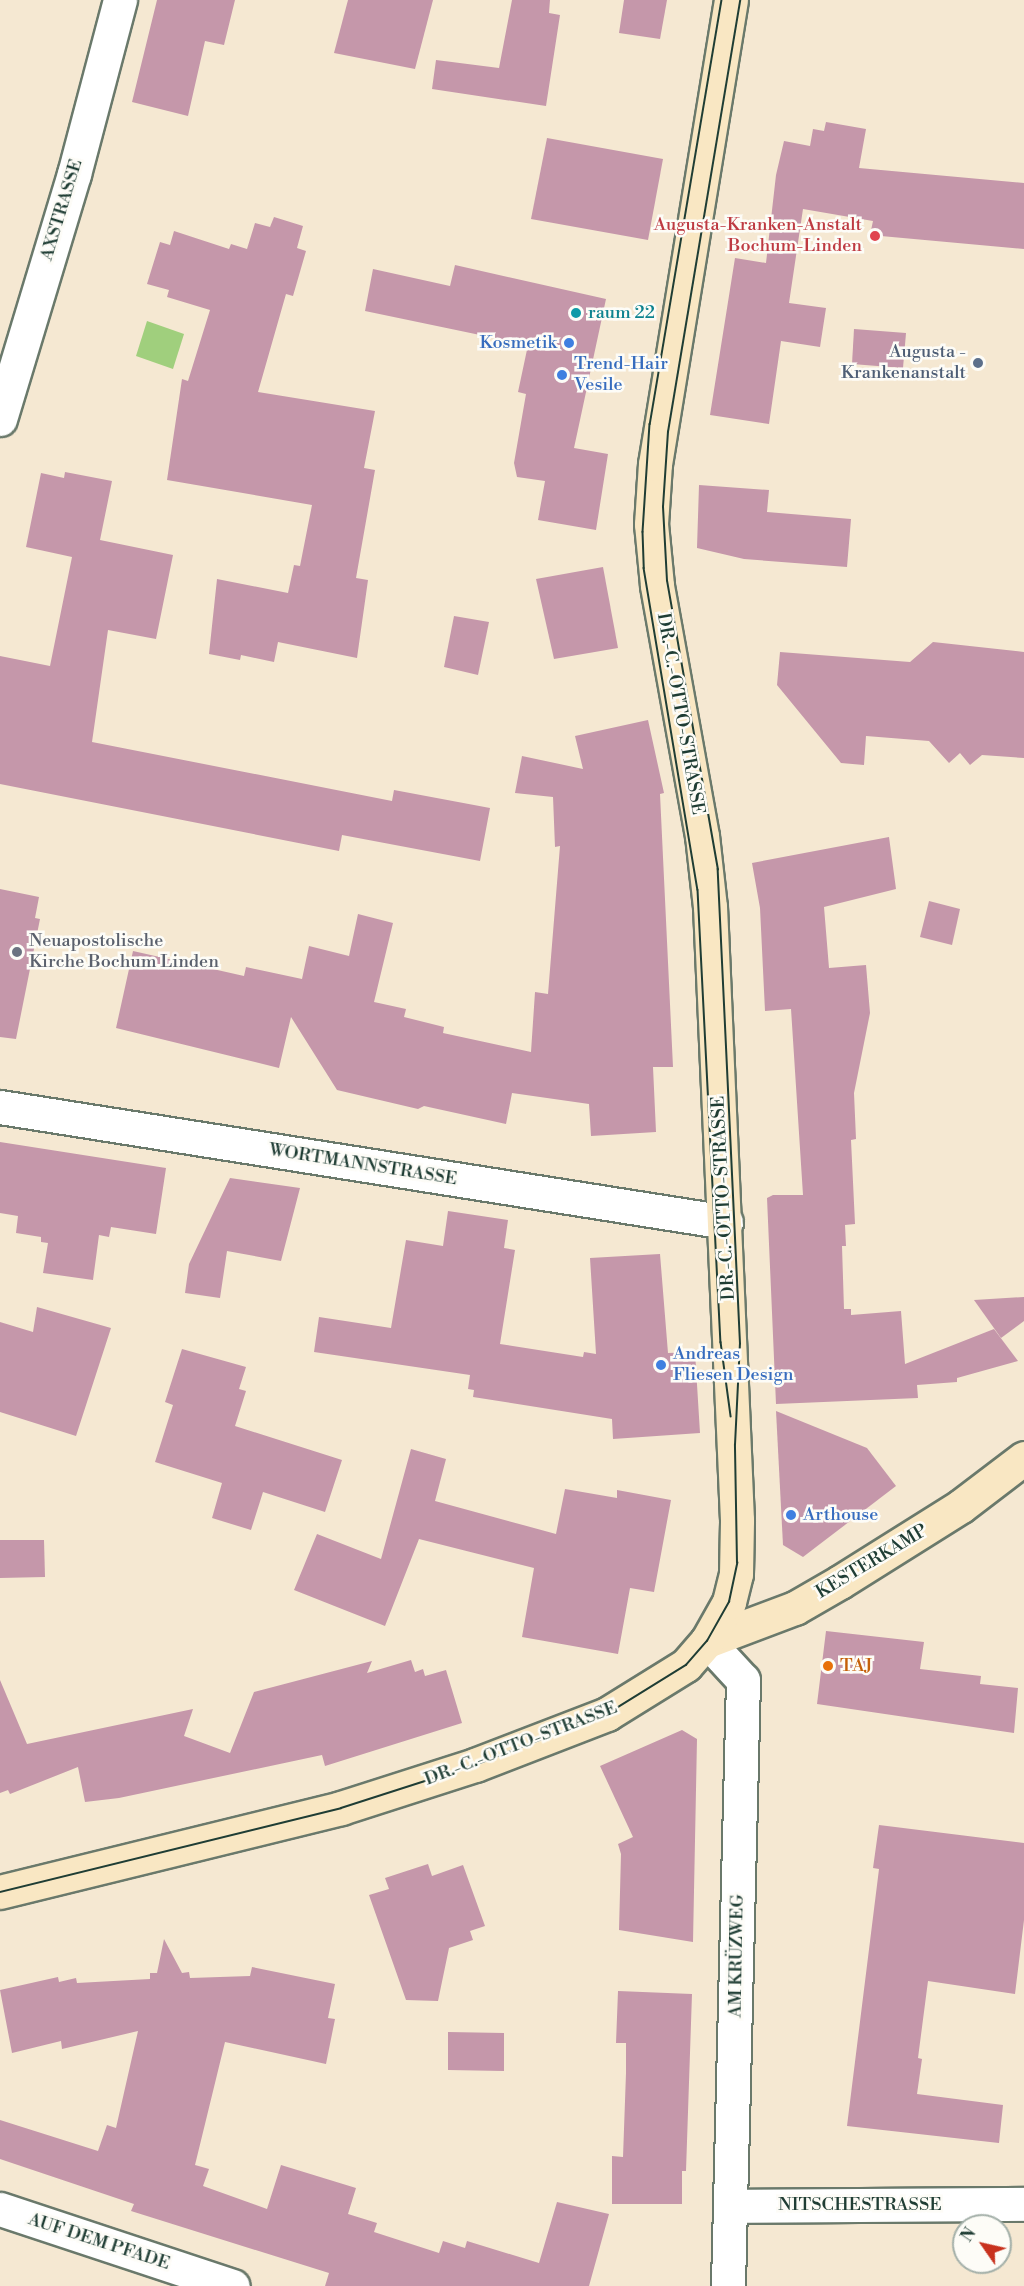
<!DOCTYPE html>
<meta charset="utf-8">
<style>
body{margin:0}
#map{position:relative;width:1024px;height:2286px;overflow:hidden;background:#f5e8d2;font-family:"Libre Bodoni",serif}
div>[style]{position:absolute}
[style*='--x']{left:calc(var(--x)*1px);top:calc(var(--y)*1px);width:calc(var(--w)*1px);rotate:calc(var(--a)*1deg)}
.green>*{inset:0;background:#a0cf7d}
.building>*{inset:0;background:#c597aa}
.roads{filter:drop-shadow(2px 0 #6a796b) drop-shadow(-2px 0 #6a796b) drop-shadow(0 2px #6a796b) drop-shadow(0 -2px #6a796b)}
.street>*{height:33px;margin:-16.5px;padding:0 16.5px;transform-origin:16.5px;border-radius:16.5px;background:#fff}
.secondary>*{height:33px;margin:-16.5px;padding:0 16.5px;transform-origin:16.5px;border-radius:16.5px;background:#f9e7c3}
.tram>*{height:1.5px;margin:-0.75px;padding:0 0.75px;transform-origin:0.75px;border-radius:0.75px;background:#1f3d34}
.dots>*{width:16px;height:16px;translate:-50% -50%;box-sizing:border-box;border:3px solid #fdfcf7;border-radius:50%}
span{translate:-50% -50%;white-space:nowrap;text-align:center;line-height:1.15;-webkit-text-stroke:5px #fdfcf7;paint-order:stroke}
.street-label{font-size:18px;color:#1f3d34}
.health-label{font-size:18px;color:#be3a42}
.right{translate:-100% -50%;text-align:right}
.culture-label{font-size:18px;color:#0d838f}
.left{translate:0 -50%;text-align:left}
.shop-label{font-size:18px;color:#366cbe}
.service-label{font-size:18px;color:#4e5e75}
.worship-label{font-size:18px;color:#5b616d}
.food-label{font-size:18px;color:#c56008}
.north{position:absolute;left:952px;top:2214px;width:60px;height:60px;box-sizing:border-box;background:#fdfcf7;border:2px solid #a4b0a9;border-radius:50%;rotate:304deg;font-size:16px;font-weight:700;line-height:24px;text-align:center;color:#1f3d34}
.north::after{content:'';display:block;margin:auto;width:21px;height:27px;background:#c8321e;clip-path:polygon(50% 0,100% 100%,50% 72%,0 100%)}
</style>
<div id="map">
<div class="green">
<i style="clip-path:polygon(147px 321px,184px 334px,173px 369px,136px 356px)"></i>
</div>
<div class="building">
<i style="clip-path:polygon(157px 0,235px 0,224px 45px,205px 41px,188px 116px,132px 102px)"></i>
<i style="clip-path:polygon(348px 0,433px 0,415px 69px,334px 53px)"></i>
<i style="clip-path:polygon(512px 0,550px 0,549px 13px,560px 15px,546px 106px,432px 89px,436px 60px,499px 68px)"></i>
<i style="clip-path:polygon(624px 0,667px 0,660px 39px,619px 33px)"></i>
<i style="clip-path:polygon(826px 122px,866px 129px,859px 168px,1024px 183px,1024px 249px,870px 235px,873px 221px,803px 209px,789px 303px,826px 308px,820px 347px,781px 341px,769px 424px,710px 415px,735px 258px,766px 263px,776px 175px,784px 141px,810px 146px,813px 129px,824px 131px)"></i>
<i style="clip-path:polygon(547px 138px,663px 159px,648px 240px,531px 219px)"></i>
<i style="clip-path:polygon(274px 217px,303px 226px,297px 248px,306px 251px,293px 296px,286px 294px,258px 392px,375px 411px,364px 468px,375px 470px,356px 578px,368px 580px,357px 658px,278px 642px,274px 662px,241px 655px,240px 660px,209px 654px,217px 579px,288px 593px,294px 565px,300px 566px,312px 505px,167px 480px,182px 379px,188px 381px,210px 310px,167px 297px,169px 290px,147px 284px,160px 242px,170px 245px,174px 231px,229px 249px,231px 244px,247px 249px,255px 223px,270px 227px)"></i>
<i style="clip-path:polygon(455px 265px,606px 299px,574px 448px,608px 454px,596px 530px,538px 520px,545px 481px,517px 477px,514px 463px,526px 394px,518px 392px,528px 345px,365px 311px,373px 269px,450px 286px)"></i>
<i style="clip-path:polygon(854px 329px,906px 333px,903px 368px,852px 364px)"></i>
<i style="clip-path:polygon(65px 472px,112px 481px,100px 540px,173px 555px,156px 639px,108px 630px,92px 742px,392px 801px,394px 790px,490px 808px,480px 861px,342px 835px,339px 851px,0 784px,0 656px,50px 666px,72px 557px,26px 547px,41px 473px,64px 478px)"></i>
<i style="clip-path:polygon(699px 485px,769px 490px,767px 512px,851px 519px,847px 567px,744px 559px,697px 548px)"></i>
<i style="clip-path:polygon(603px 567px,618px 648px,554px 659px,536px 579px)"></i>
<i style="clip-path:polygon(454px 616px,489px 622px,478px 675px,444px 667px)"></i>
<i style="clip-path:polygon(933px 642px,1024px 652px,1024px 758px,982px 755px,970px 765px,960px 753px,949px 763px,929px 741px,866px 736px,864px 765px,841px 763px,777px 685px,780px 652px,910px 662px)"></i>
<i style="clip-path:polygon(648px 720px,664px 793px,660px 794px,673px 1067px,653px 1067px,656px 1132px,591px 1136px,589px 1104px,512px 1093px,506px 1124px,424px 1106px,418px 1109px,337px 1090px,291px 1017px,279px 1068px,116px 1028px,133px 951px,244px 976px,246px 967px,302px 979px,309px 946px,349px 956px,358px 914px,393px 923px,374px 1002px,406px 1009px,404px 1017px,444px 1027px,443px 1033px,531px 1052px,535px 992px,548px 994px,560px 846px,555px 847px,553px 797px,515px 793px,522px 756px,583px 769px,575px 736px)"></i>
<i style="clip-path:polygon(889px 837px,896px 889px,824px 907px,829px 968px,866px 965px,870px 1013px,854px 1093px,856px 1139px,851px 1140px,855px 1224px,845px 1225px,846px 1246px,842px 1246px,844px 1309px,851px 1309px,851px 1315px,901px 1311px,905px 1364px,994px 1329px,1018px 1361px,957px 1378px,957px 1382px,917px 1385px,918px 1398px,776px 1404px,767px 1198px,773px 1195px,803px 1195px,791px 1009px,765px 1011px,760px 908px,752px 863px)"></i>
<i style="clip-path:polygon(0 889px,39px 897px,35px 918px,40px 919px,16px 1039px,0 1037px)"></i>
<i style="clip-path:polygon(929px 901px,960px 909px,952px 945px,920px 937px)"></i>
<i style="clip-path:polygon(0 1142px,166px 1168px,156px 1234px,111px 1227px,109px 1237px,99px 1235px,93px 1280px,43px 1273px,48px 1243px,41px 1242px,41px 1237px,16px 1233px,18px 1216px,0 1213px)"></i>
<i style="clip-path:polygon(230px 1178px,300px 1188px,281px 1261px,227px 1251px,220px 1298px,185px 1293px,189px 1264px)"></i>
<i style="clip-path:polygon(448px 1211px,508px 1220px,504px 1248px,515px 1250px,500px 1344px,583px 1357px,584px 1352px,596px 1354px,590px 1258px,660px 1254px,668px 1353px,695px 1352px,700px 1433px,613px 1439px,612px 1419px,473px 1397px,474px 1390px,468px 1389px,470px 1375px,314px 1352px,319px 1317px,391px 1328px,406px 1240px,443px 1246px)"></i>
<i style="clip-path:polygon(1024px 1297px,1024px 1321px,1001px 1338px,974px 1300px)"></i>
<i style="clip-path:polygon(37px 1307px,111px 1328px,76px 1436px,0 1412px,0 1322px,33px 1332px)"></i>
<i style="clip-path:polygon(182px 1349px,246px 1367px,239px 1389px,246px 1391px,235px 1426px,342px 1460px,325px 1512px,263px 1492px,251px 1530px,212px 1518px,222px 1483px,155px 1462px,173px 1405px,165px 1402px)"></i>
<i style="clip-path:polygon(776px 1411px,867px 1448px,896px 1486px,803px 1557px,783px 1545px)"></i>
<i style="clip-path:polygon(411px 1449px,446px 1459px,435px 1501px,556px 1534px,565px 1489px,617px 1498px,617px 1490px,671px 1500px,654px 1592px,630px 1588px,618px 1654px,522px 1637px,534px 1568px,419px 1539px,385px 1626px,294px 1590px,317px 1534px,381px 1559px)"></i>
<i style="clip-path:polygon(0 1540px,44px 1540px,45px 1577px,0 1578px)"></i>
<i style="clip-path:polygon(826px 1631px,924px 1642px,920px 1669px,981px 1676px,980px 1684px,1018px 1688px,1014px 1733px,817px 1704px)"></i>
<i style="clip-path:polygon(411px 1660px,415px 1672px,423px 1669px,425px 1676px,446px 1670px,462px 1723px,325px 1766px,322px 1755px,119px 1798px,85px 1802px,78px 1767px,10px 1794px,8px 1790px,0 1793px,0 1680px,27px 1744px,193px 1709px,184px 1736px,230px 1753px,254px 1692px,372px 1661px,367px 1673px)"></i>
<i style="clip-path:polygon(682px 1730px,697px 1739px,693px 1942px,619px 1930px,621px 1854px,618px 1844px,633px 1837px,600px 1766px)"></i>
<i style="clip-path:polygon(879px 1825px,1024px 1843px,1024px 1920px,1015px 1994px,928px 1981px,918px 2058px,922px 2059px,917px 2094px,1003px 2105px,999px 2143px,847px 2126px,879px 1869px,873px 1868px)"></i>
<i style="clip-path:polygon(428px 1864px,432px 1876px,463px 1865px,485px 1926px,470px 1931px,473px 1940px,449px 1948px,438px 2001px,406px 2000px,369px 1895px,389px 1889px,385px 1878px)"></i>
<i style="clip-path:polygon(164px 1939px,182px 1973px,189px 1972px,190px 1978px,250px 1976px,252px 1967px,335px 1984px,328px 2018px,335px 2019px,326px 2064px,225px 2042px,195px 2165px,209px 2169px,203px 2186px,267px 2209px,281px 2165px,356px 2188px,348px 2214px,377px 2223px,374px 2232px,439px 2253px,443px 2241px,465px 2248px,467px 2241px,539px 2263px,557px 2202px,609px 2214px,589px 2286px,325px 2286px,329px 2273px,131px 2211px,134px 2204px,0 2159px,0 2120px,98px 2151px,107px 2125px,116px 2128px,138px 2031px,62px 2049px,61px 2041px,12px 2053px,0 1990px,58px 1977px,59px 1982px,76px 1978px,77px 1983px,150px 1979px,150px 1973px,157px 1973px)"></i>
<i style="clip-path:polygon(618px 1991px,692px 1994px,686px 2171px,682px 2171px,682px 2204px,612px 2204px,612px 2156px,623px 2157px,626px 2073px,626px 2043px,616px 2043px)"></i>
<i style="clip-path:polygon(448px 2032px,504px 2033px,504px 2071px,448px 2070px)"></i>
</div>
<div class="roads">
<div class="street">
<i style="--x:0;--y:419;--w:256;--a:-73.2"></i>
<i style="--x:74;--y:174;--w:180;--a:-75.2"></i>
<i style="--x:0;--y:1107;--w:735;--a:9"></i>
<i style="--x:707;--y:1641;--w:53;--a:47.3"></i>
<i style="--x:743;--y:1680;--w:606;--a:91.42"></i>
<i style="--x:731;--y:2206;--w:293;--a:-0.4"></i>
<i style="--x:0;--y:2209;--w:245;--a:18.3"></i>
</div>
<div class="secondary">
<i style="--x:707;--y:1641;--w:94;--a:-20.6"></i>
<i style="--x:795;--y:1608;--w:52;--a:-30"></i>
<i style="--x:840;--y:1582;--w:143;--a:-32.1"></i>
<i style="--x:961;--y:1506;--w:79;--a:-37.3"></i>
<i style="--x:0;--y:1892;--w:351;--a:-13.8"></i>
<i style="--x:341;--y:1808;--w:141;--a:-17.8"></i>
<i style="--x:475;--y:1765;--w:142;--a:-21.1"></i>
<i style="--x:607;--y:1714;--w:93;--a:-31.8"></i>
<i style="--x:686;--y:1665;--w:32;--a:-49"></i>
<i style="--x:707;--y:1641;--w:45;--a:-60.6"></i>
<i style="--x:729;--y:1602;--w:29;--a:-76"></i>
<i style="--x:736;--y:1574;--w:54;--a:-88.9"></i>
<i style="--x:737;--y:1520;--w:614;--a:-92.52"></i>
<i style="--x:710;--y:907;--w:71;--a:-96.4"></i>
<i style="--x:702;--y:836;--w:255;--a:-100.2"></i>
<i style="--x:657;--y:585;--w:61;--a:-95.6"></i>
<i style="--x:651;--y:524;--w:60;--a:-86.2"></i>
<i style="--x:655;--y:464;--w:470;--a:-80.7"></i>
</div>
</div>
<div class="tram">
<i style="--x:722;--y:0;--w:430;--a:99.6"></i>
<i style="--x:650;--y:424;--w:108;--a:93.7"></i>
<i style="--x:643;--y:532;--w:36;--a:88"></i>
<i style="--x:644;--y:568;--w:326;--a:80.5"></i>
<i style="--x:698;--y:890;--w:453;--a:87.1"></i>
<i style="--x:721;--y:1342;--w:75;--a:82.3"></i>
<i style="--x:0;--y:1892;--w:351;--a:-13.8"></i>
<i style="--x:341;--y:1808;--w:141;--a:-17.8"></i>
<i style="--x:475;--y:1765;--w:142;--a:-21.1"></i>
<i style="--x:607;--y:1714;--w:93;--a:-31.8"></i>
<i style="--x:686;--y:1665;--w:32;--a:-49"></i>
<i style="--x:707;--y:1641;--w:45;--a:-60.6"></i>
<i style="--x:729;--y:1602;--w:40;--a:-78"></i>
<i style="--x:737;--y:1563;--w:118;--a:-91"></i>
<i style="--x:735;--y:1445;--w:101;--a:-87.2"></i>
<i style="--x:740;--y:1344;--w:475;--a:-92.7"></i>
<i style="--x:718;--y:870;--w:293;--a:-100"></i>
<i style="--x:667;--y:581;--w:74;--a:-93.1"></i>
<i style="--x:663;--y:507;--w:75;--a:-86.2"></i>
<i style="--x:668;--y:432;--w:438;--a:-80.5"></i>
</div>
<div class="dots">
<i style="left:875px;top:236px;background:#e0444e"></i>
<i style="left:576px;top:313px;background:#0f9aa8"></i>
<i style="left:569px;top:343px;background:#3f7fe0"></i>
<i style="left:978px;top:363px;background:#5c6f8a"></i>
<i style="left:562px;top:375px;background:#3f7fe0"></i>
<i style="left:17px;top:952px;background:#6b7280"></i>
<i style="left:661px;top:1365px;background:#3f7fe0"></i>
<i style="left:791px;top:1515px;background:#3f7fe0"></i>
<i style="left:828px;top:1666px;background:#e8710a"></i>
</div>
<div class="street-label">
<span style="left:62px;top:210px;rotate:-73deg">AXSTRASSE</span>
<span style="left:680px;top:714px;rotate:80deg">DR.-C.-OTTO-STRASSE</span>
<span style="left:363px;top:1165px;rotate:9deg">WORTMANNSTRASSE</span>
<span style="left:724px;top:1198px;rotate:-93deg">DR.-C.-OTTO-STRASSE</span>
<span style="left:872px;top:1562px;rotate:-31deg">KESTERKAMP</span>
<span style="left:521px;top:1744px;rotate:-21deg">DR.-C.-OTTO-STRASSE</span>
<span style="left:737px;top:1956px;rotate:-89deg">AM KRÜZWEG</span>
<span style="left:860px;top:2205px">NITSCHESTRASSE</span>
<span style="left:99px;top:2242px;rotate:18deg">AUF DEM PFADE</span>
</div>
<div class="health-label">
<span class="right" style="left:862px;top:236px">Augusta-Kranken-Anstalt<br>Bochum-Linden</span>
</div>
<div class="culture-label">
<span class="left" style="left:588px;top:313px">raum 22</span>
</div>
<div class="shop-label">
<span class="right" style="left:557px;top:343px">Kosmetik</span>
<span class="left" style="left:574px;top:375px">Trend-Hair<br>Vesile</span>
<span class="left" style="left:673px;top:1365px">Andreas<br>Fliesen Design</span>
<span class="left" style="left:803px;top:1515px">Arthouse</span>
</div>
<div class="service-label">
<span class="right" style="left:966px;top:363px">Augusta -<br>Krankenanstalt</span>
</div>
<div class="worship-label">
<span class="left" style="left:29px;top:952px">Neuapostolische<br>Kirche Bochum Linden</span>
</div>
<div class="food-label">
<span class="left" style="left:840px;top:1666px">TAJ</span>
</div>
<div class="north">N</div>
</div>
